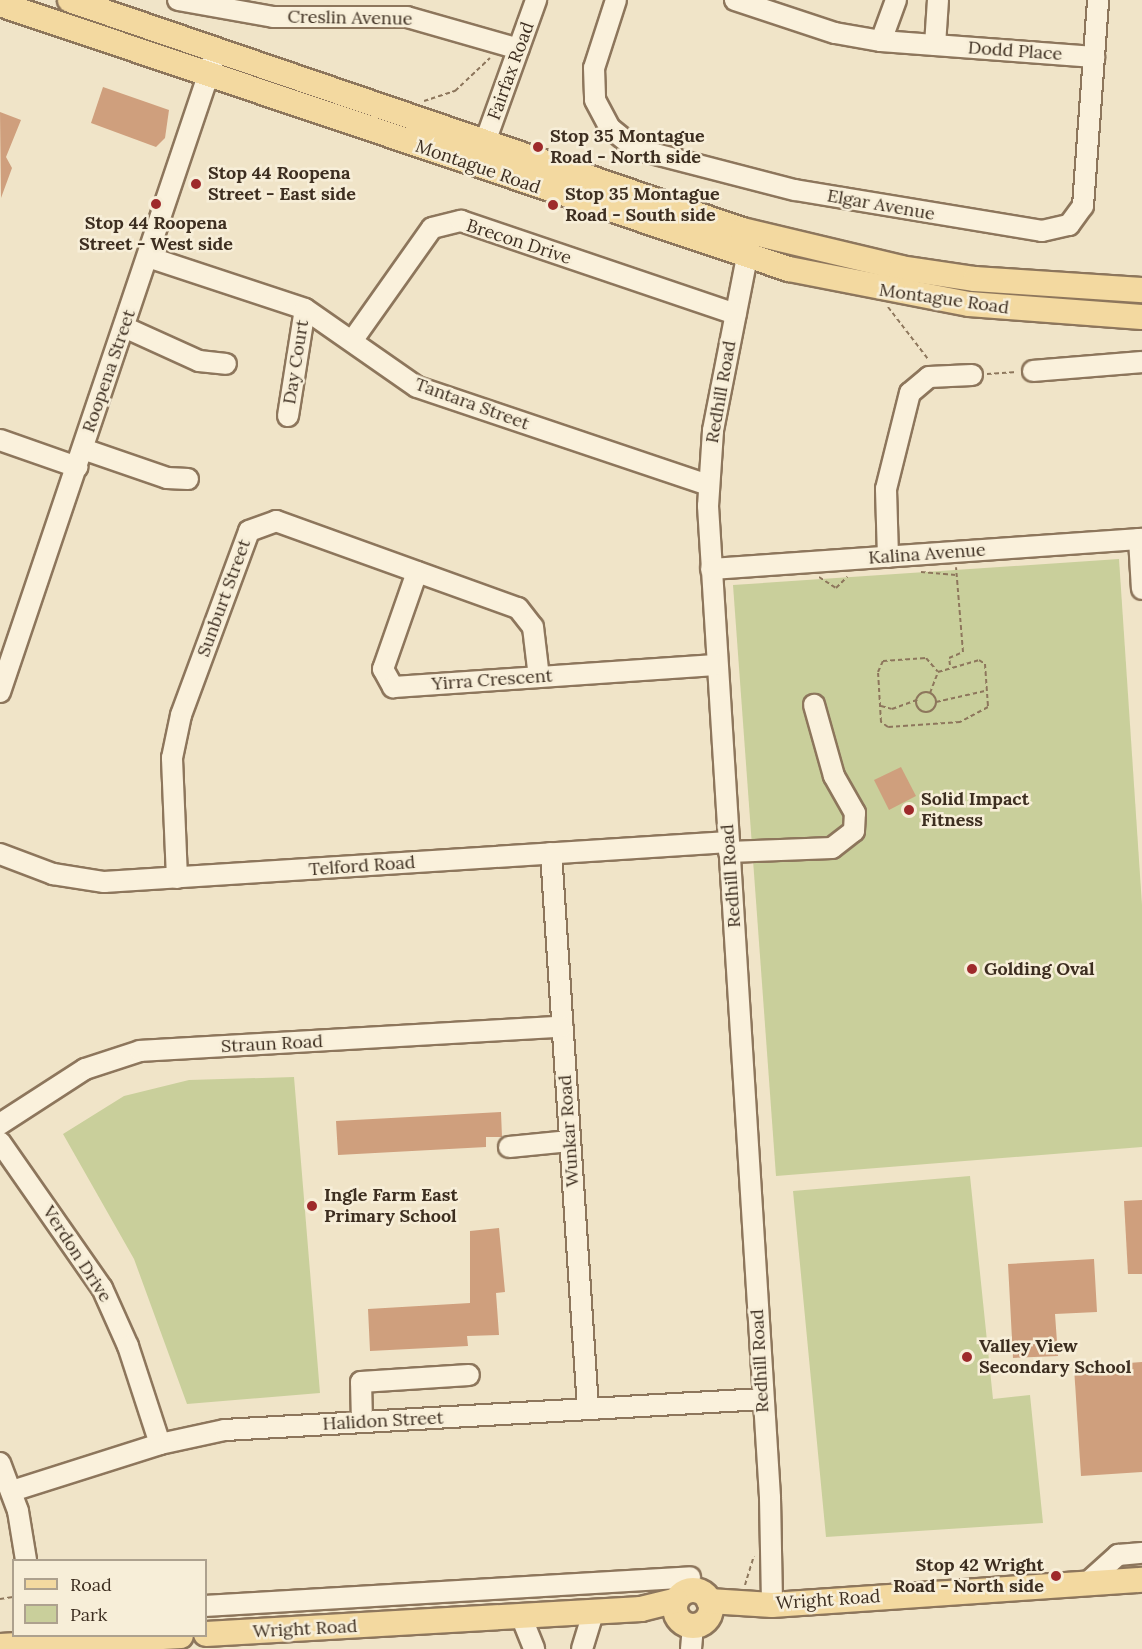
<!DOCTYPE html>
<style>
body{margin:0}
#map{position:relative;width:1142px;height:1649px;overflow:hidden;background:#f0e4c8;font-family:Lora,serif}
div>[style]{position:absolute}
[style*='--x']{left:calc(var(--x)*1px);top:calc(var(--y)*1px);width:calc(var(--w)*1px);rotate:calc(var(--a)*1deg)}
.green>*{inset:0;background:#c9cf9b}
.building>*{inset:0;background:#cf9f7d}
.path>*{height:2px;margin-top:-1px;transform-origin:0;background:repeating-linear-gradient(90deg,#8d765c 0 4.5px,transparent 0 7.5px)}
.path>.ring{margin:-1px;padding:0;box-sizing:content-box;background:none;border:2px solid #8d765c;border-radius:50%}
.roads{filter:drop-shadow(2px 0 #8d765c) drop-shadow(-2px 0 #8d765c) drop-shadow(0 2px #8d765c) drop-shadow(0 -2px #8d765c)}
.minor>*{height:20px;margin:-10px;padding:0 10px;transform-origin:10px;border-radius:10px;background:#faf1dc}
.major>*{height:24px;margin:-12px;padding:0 12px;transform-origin:12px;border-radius:12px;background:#f3d9a0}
.major>.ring{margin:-12px;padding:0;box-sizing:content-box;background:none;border:24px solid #f3d9a0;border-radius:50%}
.dots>*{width:16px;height:16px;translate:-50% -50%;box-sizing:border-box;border:3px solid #f7eed8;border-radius:50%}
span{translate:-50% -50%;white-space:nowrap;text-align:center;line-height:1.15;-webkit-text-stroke:5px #f7eed8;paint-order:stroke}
.street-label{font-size:18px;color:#3d2e20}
.poi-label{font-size:18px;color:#3d2e20;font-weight:700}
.left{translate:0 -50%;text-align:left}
.right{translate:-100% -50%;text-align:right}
.legend{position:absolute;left:12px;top:1559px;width:195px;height:78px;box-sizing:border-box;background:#f7eed8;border:2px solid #ada18e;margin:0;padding:8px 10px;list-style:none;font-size:18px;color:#3d2e20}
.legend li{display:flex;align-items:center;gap:12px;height:30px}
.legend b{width:30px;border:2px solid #ada18e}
</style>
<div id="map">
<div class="green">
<i style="clip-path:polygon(1119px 559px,1142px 905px,1142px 1147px,776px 1176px,733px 585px)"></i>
<i style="clip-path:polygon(294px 1077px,320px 1393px,187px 1404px,134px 1259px,63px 1134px,124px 1096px,189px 1080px)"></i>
<i style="clip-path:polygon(970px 1176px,993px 1399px,1030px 1395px,1043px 1523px,826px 1537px,793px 1191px)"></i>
</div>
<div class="building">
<i style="clip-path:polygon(103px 87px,169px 110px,165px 138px,156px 147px,91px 123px)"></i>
<i style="clip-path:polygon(0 112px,21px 120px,6px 157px,12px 168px,1px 198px)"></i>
<i style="clip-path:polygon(901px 767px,916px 796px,889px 810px,874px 780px)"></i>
<i style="clip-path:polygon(501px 1112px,502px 1137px,486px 1137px,486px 1147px,338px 1155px,336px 1121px)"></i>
<i style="clip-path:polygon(1142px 1200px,1142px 1274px,1128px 1274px,1124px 1201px)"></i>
<i style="clip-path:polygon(499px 1228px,505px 1292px,496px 1293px,499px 1335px,467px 1336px,468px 1346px,370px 1351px,368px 1309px,470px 1303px,470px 1231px)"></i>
<i style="clip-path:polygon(1094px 1259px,1097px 1312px,1055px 1314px,1058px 1356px,1013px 1358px,1008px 1264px)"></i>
<i style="clip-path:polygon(1142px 1362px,1142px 1472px,1081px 1476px,1074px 1367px)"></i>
</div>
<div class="path">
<i style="--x:424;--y:101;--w:33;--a:-18"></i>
<i style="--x:455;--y:91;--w:48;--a:-43.3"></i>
<i style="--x:888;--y:307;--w:66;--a:52.4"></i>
<i style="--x:987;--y:374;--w:30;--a:-4"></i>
<i style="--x:921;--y:572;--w:35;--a:5"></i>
<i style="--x:819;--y:577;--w:20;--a:33"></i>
<i style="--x:836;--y:588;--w:16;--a:-45"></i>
<i style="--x:926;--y:658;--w:18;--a:49"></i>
<i style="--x:938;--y:672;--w:43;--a:-16.3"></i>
<i style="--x:979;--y:660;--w:7;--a:34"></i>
<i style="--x:985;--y:664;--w:43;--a:86"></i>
<i style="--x:988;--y:707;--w:32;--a:152"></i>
<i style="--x:960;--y:722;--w:72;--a:176"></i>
<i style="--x:888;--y:727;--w:9;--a:-144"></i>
<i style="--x:881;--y:722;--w:50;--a:-93.4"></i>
<i style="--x:878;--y:672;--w:12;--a:-66"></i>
<i style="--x:883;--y:661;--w:43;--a:-4"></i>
<i style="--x:950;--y:665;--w:7;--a:-98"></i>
<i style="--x:949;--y:658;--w:15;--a:-23"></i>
<i style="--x:963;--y:652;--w:85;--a:-94.7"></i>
<i class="ring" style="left:916px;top:692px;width:18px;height:18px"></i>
<i style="--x:930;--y:693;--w:22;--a:-69"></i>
<i style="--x:936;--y:702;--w:50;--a:-12.7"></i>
<i style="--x:881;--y:706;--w:11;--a:15"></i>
<i style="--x:892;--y:709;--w:27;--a:-20"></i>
<i style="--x:745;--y:1585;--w:30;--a:-73"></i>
<i style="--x:0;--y:1599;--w:13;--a:-9"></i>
</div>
<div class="roads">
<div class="minor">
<i style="--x:178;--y:0;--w:97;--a:10.1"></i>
<i style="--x:273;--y:17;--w:134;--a:0"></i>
<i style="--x:407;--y:17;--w:116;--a:15.9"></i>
<i style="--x:616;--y:0;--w:71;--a:107.9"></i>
<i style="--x:594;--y:68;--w:32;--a:88"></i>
<i style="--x:595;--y:100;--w:32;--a:62"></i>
<i style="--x:610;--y:128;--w:33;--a:39"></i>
<i style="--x:636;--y:149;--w:164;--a:14.5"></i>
<i style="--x:795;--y:190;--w:250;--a:9.4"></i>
<i style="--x:1042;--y:231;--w:28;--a:-13"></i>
<i style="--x:1069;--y:225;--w:24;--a:-54"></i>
<i style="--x:1083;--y:206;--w:207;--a:-85.8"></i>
<i style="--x:735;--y:0;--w:105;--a:18.3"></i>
<i style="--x:835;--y:33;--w:47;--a:9.9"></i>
<i style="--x:881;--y:41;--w:214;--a:4.3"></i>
<i style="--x:881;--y:41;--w:44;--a:-69.9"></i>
<i style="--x:935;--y:45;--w:45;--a:-86.2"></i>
<i style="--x:485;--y:142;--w:151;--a:-70.2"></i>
<i style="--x:148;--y:257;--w:165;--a:18.3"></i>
<i style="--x:305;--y:309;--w:136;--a:34.9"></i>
<i style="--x:417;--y:387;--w:307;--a:18.6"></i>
<i style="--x:747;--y:257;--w:177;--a:101.1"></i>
<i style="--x:713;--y:431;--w:75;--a:93.8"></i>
<i style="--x:708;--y:506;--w:994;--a:86.42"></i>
<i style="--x:770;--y:1498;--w:107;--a:88.9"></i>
<i style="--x:124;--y:327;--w:82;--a:24.4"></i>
<i style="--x:199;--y:361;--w:27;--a:6"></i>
<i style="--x:352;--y:341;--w:138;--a:-54.7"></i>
<i style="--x:432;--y:228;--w:30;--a:-14"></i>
<i style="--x:461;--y:221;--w:290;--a:18.7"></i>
<i style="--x:1033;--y:371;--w:109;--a:-4.7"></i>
<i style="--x:288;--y:416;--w:108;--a:-81"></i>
<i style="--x:0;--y:440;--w:82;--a:19.3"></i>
<i style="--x:83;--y:449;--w:89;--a:19"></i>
<i style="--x:167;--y:478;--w:21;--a:3"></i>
<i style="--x:1139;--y:539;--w:50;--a:86.6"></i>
<i style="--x:888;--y:557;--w:68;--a:-91.7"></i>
<i style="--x:886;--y:489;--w:99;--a:-76"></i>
<i style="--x:910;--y:393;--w:25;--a:-40"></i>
<i style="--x:929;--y:377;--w:43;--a:-2.7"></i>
<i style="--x:711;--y:569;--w:432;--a:-4"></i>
<i style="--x:417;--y:572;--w:103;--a:109.3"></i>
<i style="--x:383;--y:669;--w:21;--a:61"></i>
<i style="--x:393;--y:687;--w:324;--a:-3.9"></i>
<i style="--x:0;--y:692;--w:666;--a:-71.35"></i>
<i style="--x:729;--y:852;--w:103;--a:-2.2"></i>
<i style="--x:832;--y:848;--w:28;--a:-38"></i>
<i style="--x:854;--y:831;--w:18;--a:-87"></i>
<i style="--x:855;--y:813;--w:43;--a:-119.6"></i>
<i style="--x:834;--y:776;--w:74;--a:-105.7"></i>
<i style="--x:551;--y:853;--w:557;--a:86.19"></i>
<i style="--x:0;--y:854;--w:57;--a:20.7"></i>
<i style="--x:53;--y:874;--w:52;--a:8.9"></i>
<i style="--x:104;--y:882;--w:626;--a:-3.66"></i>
<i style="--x:177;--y:878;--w:120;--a:-92.4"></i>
<i style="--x:172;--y:758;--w:44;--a:-78.2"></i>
<i style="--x:181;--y:715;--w:196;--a:-69.7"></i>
<i style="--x:249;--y:531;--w:29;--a:-20"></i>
<i style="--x:276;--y:521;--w:257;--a:19.8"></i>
<i style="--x:518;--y:608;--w:24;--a:52"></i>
<i style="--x:533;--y:627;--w:50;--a:83.2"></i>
<i style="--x:0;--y:1124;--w:101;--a:-32.9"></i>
<i style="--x:85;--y:1069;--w:58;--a:-18.1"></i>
<i style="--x:140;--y:1051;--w:423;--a:-3.3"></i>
<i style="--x:0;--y:1142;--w:178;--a:55.1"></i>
<i style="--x:102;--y:1288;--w:64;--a:65.9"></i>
<i style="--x:128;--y:1346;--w:103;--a:71.9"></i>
<i style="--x:509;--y:1147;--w:61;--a:-5.6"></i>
<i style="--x:362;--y:1422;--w:40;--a:-91.4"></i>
<i style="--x:361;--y:1382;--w:108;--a:-3.7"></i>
<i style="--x:0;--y:1463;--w:51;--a:69.4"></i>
<i style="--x:18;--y:1511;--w:50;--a:80.7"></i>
<i style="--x:12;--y:1491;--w:155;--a:-17.6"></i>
<i style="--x:160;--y:1444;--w:66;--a:-12.2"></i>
<i style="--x:225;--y:1430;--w:538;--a:-3.3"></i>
<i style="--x:1087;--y:1583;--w:42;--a:-42.1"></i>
<i style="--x:1118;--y:1555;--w:24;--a:-5"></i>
<i style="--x:206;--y:1606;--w:485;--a:-3.4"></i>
<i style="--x:521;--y:1616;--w:35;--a:68"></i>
<i style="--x:582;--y:1649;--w:39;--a:-73"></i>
<i style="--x:691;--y:1649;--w:23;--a:-85"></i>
</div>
<div class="major">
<i style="--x:70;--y:0;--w:710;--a:18.89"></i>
<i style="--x:742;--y:230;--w:163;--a:13.4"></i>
<i style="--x:901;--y:268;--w:75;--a:8.5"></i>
<i style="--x:975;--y:279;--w:167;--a:3.8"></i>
<i style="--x:0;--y:4;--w:832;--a:18.57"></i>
<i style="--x:789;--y:269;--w:183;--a:11"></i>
<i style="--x:969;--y:304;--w:173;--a:4.3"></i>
<i class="ring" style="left:675px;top:1590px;width:12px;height:12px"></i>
<i style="--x:709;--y:1601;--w:63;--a:3.6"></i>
<i style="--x:772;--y:1605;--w:371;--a:-3.9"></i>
<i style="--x:206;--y:1634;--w:436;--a:-3.3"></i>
<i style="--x:641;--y:1609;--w:36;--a:-14"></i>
<i style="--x:0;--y:1646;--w:181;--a:-3.2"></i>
</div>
</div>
<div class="dots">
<i style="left:538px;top:147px;background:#9e2a2b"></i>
<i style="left:196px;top:184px;background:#9e2a2b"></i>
<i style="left:156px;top:204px;background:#9e2a2b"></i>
<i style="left:553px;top:205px;background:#9e2a2b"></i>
<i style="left:909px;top:810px;background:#9e2a2b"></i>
<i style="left:972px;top:969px;background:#9e2a2b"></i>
<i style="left:312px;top:1206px;background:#9e2a2b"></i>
<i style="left:967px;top:1357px;background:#9e2a2b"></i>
<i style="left:1056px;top:1576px;background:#9e2a2b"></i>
</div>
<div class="street-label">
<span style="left:350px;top:18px;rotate:1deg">Creslin Avenue</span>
<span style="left:1015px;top:51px;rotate:4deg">Dodd Place</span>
<span style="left:511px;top:71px;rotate:-70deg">Fairfax Road</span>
<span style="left:478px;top:167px;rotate:19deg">Montague Road</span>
<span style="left:881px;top:205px;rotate:10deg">Elgar Avenue</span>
<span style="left:519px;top:242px;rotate:18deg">Brecon Drive</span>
<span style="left:944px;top:299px;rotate:8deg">Montague Road</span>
<span style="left:296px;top:362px;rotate:-81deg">Day Court</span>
<span style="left:109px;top:371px;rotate:-71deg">Roopena Street</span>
<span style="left:721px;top:392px;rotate:-80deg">Redhill Road</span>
<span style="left:472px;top:404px;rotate:20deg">Tantara Street</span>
<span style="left:927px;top:554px;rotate:-4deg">Kalina Avenue</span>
<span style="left:224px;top:598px;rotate:-70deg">Sunburt Street</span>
<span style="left:492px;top:680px;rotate:-4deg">Yirra Crescent</span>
<span style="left:362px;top:866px;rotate:-4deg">Telford Road</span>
<span style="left:731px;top:876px;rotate:-94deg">Redhill Road</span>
<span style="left:272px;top:1044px;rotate:-3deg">Straun Road</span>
<span style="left:569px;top:1131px;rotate:-94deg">Wunkar Road</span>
<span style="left:77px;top:1254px;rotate:57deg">Verdon Drive</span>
<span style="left:760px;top:1361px;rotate:-93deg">Redhill Road</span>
<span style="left:383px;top:1421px;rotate:-3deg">Halidon Street</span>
<span style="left:828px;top:1600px;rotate:-4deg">Wright Road</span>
<span style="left:305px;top:1629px;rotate:-3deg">Wright Road</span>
</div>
<div class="poi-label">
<span class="left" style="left:550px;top:147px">Stop 35 Montague<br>Road - North side</span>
<span class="left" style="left:208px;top:184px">Stop 44 Roopena<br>Street - East side</span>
<span class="left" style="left:565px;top:205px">Stop 35 Montague<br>Road - South side</span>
<span style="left:156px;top:234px">Stop 44 Roopena<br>Street - West side</span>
<span class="left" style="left:921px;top:810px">Solid Impact<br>Fitness</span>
<span class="left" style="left:984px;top:969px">Golding Oval</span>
<span class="left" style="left:324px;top:1206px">Ingle Farm East<br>Primary School</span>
<span class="left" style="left:979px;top:1357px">Valley View<br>Secondary School</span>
<span class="right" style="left:1044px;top:1576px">Stop 42 Wright<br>Road - North side</span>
</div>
<ul class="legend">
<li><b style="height:8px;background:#f3d9a0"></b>Road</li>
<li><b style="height:16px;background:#c9cf9b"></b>Park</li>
</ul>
</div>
